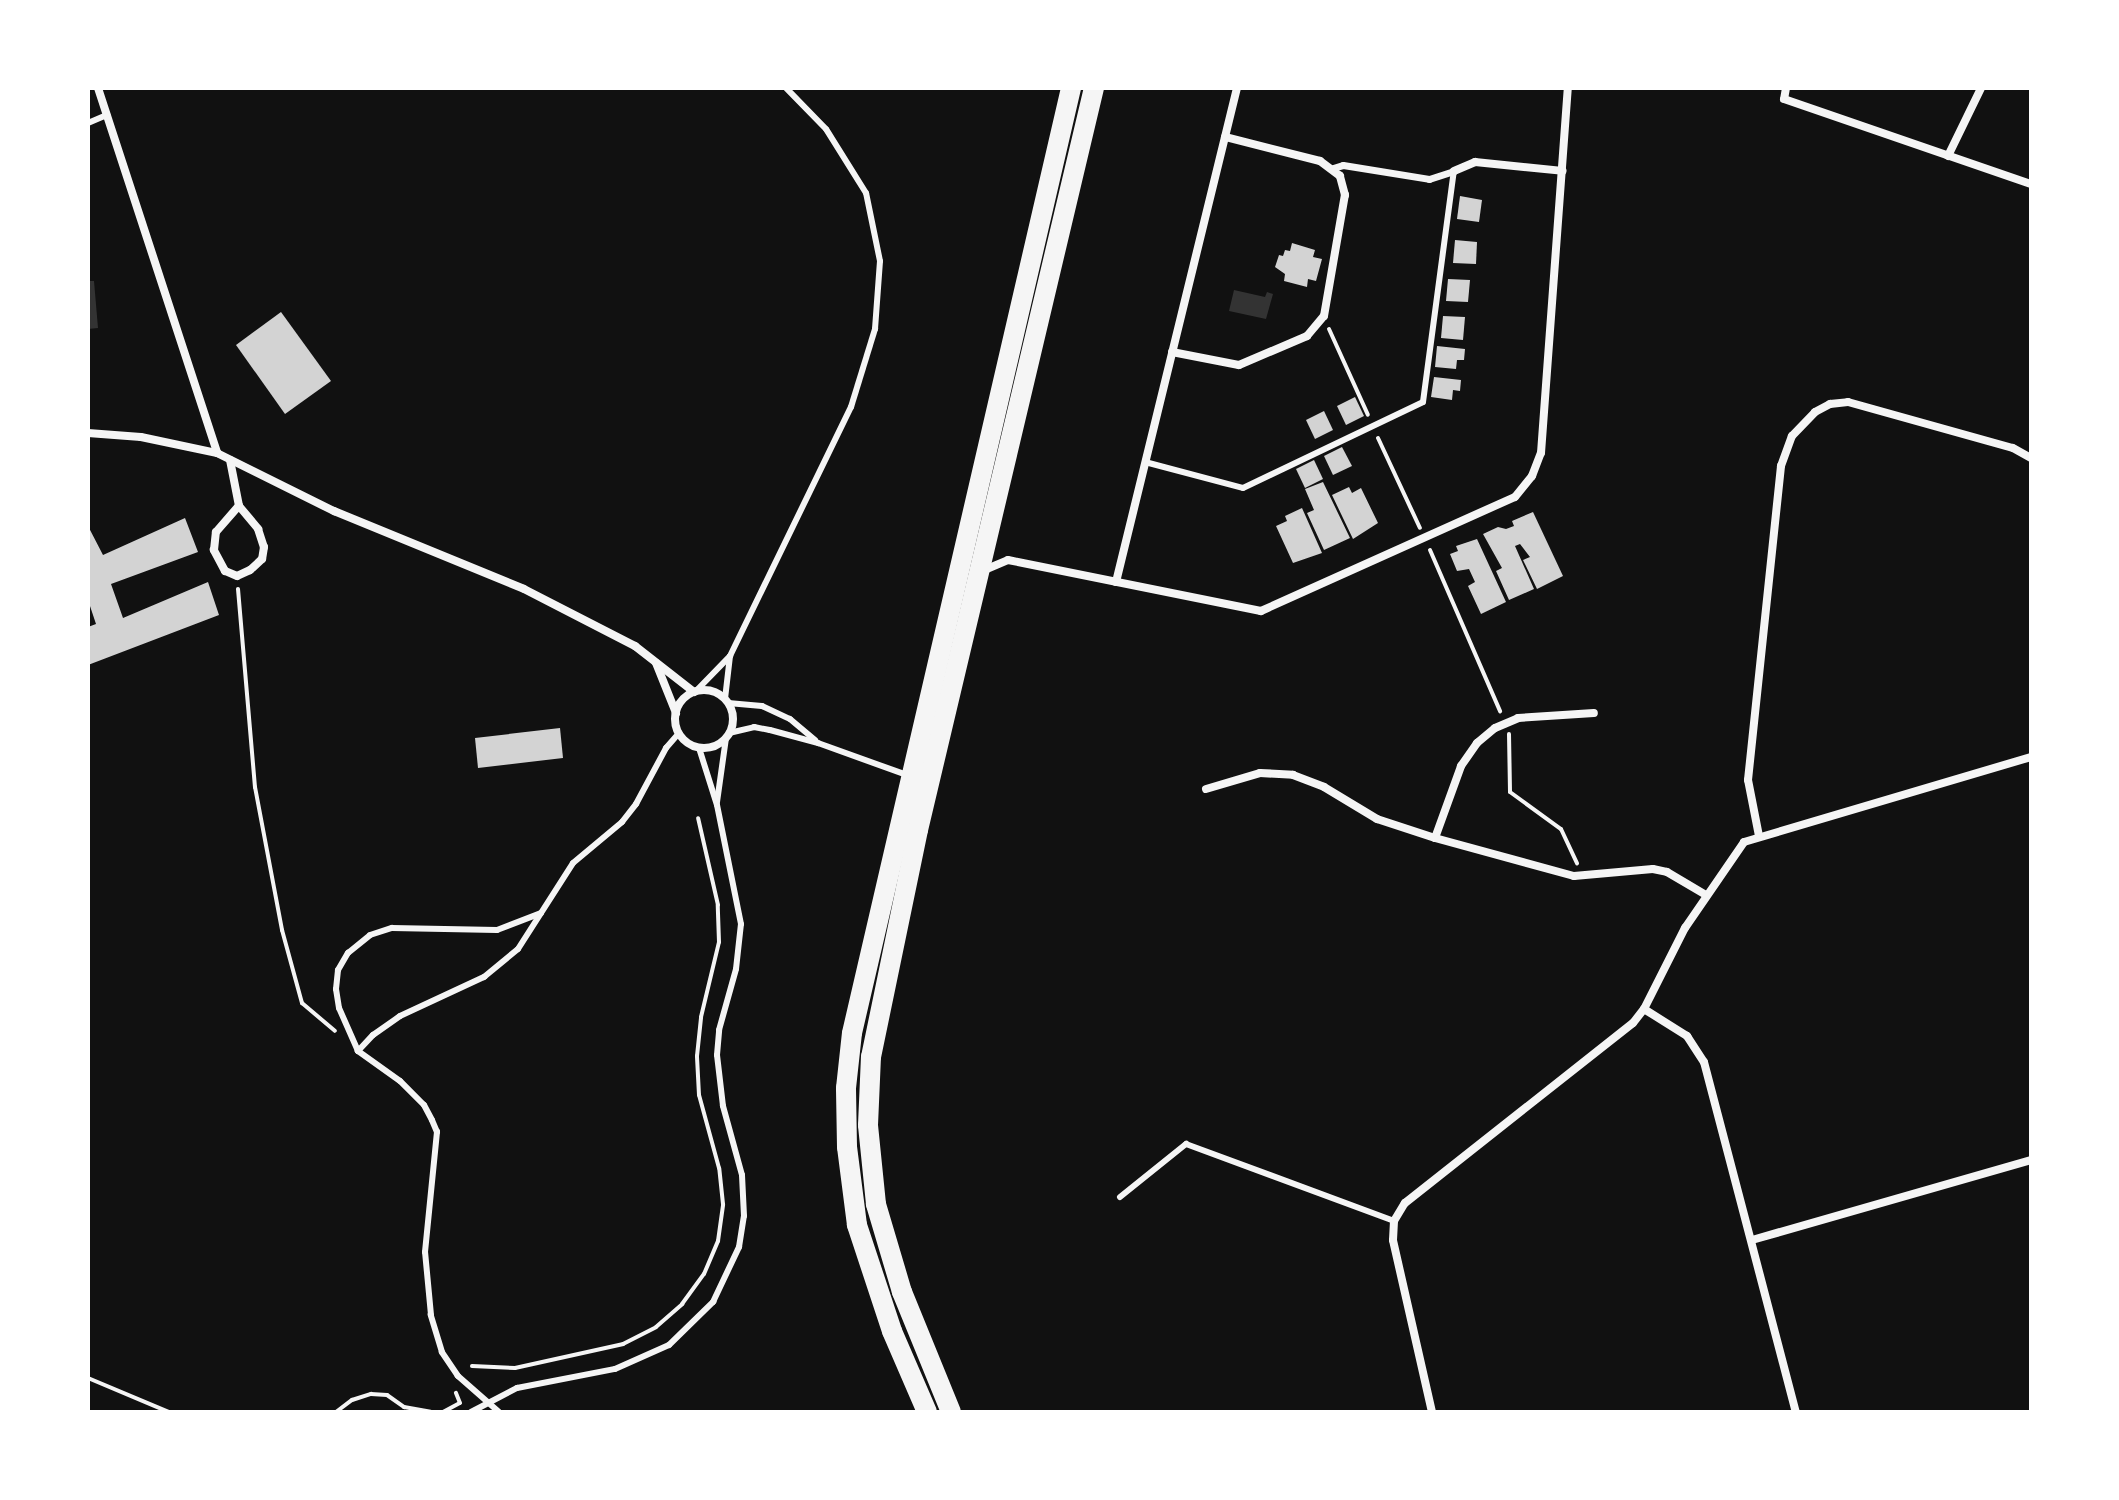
<!DOCTYPE html>
<style>
body{margin:0}
#map{position:relative;width:2119px;height:1500px;overflow:hidden;background:#111;font-family:"DM Sans",sans-serif}
div>[style]{position:absolute}
[style*='--x']{left:calc(var(--x)*1px);top:calc(var(--y)*1px);width:calc(var(--w)*1px);rotate:calc(var(--a)*1deg)}
.water>*{inset:0;background:#333}
.building>*{inset:0;background:#d3d3d3}
.path>*{height:4px;margin:-2px;padding:0 2px;transform-origin:2px;border-radius:2px;background:#f5f5f5}
.service>*{height:6px;margin:-3px;padding:0 3px;transform-origin:3px;border-radius:3px;background:#f5f5f5}
.pedestrian>*{height:7px;margin:-3.5px;padding:0 3.5px;transform-origin:3.5px;border-radius:3.5px;background:#f5f5f5}
.minor>*{height:8px;margin:-4px;padding:0 4px;transform-origin:4px;border-radius:4px;background:#f5f5f5}
.minor>.ring{margin:-4px;padding:0;box-sizing:content-box;background:none;border:8px solid #f5f5f5;border-radius:50%}
.trunk>*{height:20px;margin:-10px;padding:0 10px;transform-origin:10px;border-radius:10px;background:#f5f5f5}
span{translate:-50% -50%;white-space:nowrap;text-align:center;line-height:1.15;-webkit-text-stroke:6px #fff;paint-order:stroke}
.frame{position:absolute;inset:0;border:90px solid #fff;pointer-events:none}
</style>
<div id="map">
<div class="water">
<i style="clip-path:polygon(88px 281px,94px 281px,98px 328px,88px 329px)"></i>
<i style="clip-path:polygon(1234px 290px,1265px 297px,1267px 292px,1273px 294px,1266px 319px,1229px 311px)"></i>
</div>
<div class="building">
<i style="clip-path:polygon(1460px 196px,1482px 200px,1479px 222px,1457px 219px)"></i>
<i style="clip-path:polygon(1455px 240px,1477px 242px,1476px 264px,1453px 263px)"></i>
<i style="clip-path:polygon(1292px 243px,1315px 250px,1313px 257px,1322px 259px,1316px 281px,1308px 279px,1307px 287px,1284px 281px,1285px 274px,1275px 267px,1279px 255px,1283px 256px,1285px 250px,1290px 251px)"></i>
<i style="clip-path:polygon(1448px 279px,1470px 280px,1468px 302px,1446px 301px)"></i>
<i style="clip-path:polygon(281px 312px,331px 381px,285px 414px,236px 345px)"></i>
<i style="clip-path:polygon(1443px 316px,1465px 317px,1463px 340px,1441px 338px)"></i>
<i style="clip-path:polygon(1437px 346px,1465px 349px,1464px 360px,1457px 360px,1456px 369px,1435px 367px)"></i>
<i style="clip-path:polygon(1434px 377px,1461px 380px,1460px 391px,1453px 390px,1452px 400px,1431px 397px)"></i>
<i style="clip-path:polygon(1355px 397px,1364px 416px,1346px 425px,1337px 406px)"></i>
<i style="clip-path:polygon(1324px 411px,1333px 430px,1315px 439px,1306px 420px)"></i>
<i style="clip-path:polygon(1342px 447px,1352px 466px,1333px 475px,1324px 456px)"></i>
<i style="clip-path:polygon(1314px 460px,1323px 479px,1305px 488px,1296px 469px)"></i>
<i style="clip-path:polygon(1323px 482px,1350px 538px,1324px 550px,1307px 513px,1314px 510px,1305px 489px)"></i>
<i style="clip-path:polygon(1349px 487px,1352px 493px,1361px 488px,1378px 523px,1353px 539px,1332px 495px)"></i>
<i style="clip-path:polygon(1302px 508px,1322px 553px,1293px 563px,1276px 526px,1287px 521px,1285px 516px)"></i>
<i style="clip-path:polygon(1533px 512px,1563px 576px,1537px 589px,1523px 560px,1530px 557px,1520px 544px,1515px 546px,1534px 589px,1509px 600px,1496px 571px,1502px 568px,1483px 534px,1498px 527px,1506px 529px,1514px 526px,1512px 521px)"></i>
<i style="clip-path:polygon(185px 518px,198px 552px,111px 584px,123px 618px,208px 582px,219px 615px,88px 665px,88px 627px,96px 624px,88px 600px,88px 526px,103px 555px)"></i>
<i style="clip-path:polygon(1477px 539px,1506px 602px,1481px 614px,1468px 586px,1475px 582px,1469px 569px,1457px 571px,1450px 554px,1458px 551px,1456px 546px)"></i>
<i style="clip-path:polygon(560px 728px,563px 758px,478px 768px,475px 738px)"></i>
</div>
<div class="path">
<i style="--x:1329;--y:329;--w:94;--a:65.6"></i>
<i style="--x:1378;--y:438;--w:99;--a:65"></i>
<i style="--x:1430;--y:550;--w:176;--a:66.5"></i>
<i style="--x:238;--y:589;--w:199;--a:85.1"></i>
<i style="--x:255;--y:787;--w:146;--a:79.3"></i>
<i style="--x:282;--y:930;--w:76;--a:74.7"></i>
<i style="--x:302;--y:1003;--w:43;--a:40.3"></i>
<i style="--x:1509;--y:734;--w:58;--a:89"></i>
<i style="--x:1510;--y:792;--w:63;--a:36"></i>
<i style="--x:1561;--y:829;--w:38;--a:65"></i>
<i style="--x:472;--y:1366;--w:43;--a:2.7"></i>
<i style="--x:515;--y:1368;--w:111;--a:-12.5"></i>
<i style="--x:623;--y:1344;--w:37;--a:-27"></i>
<i style="--x:656;--y:1327;--w:35;--a:-41"></i>
<i style="--x:682;--y:1304;--w:37;--a:-54"></i>
<i style="--x:704;--y:1274;--w:36;--a:-67"></i>
<i style="--x:718;--y:1241;--w:37;--a:-82"></i>
<i style="--x:723;--y:1204;--w:36;--a:-96"></i>
<i style="--x:719;--y:1168;--w:76;--a:-105.3"></i>
<i style="--x:699;--y:1095;--w:39;--a:-93"></i>
<i style="--x:697;--y:1056;--w:39;--a:-84"></i>
<i style="--x:701;--y:1017;--w:77;--a:-76.5"></i>
<i style="--x:719;--y:942;--w:37;--a:-92"></i>
<i style="--x:718;--y:905;--w:89;--a:-102.9"></i>
<i style="--x:88;--y:1378;--w:88;--a:22.8"></i>
<i style="--x:336;--y:1412;--w:20;--a:-37"></i>
<i style="--x:352;--y:1400;--w:20;--a:-18"></i>
<i style="--x:371;--y:1394;--w:16;--a:4"></i>
<i style="--x:387;--y:1395;--w:21;--a:35"></i>
<i style="--x:404;--y:1407;--w:27;--a:10"></i>
<i style="--x:443;--y:1412;--w:19;--a:-28"></i>
<i style="--x:460;--y:1403;--w:11;--a:-112"></i>
</div>
<div class="service">
<i style="--x:88;--y:123;--w:21;--a:-23"></i>
<i style="--x:1145;--y:462;--w:101;--a:14.9"></i>
<i style="--x:1243;--y:488;--w:199;--a:-25.5"></i>
<i style="--x:1423;--y:402;--w:233;--a:-82.4"></i>
<i style="--x:696;--y:691;--w:49;--a:-45.8"></i>
<i style="--x:725;--y:699;--w:43;--a:-83.4"></i>
<i style="--x:730;--y:656;--w:277;--a:-64.1"></i>
<i style="--x:851;--y:407;--w:82;--a:-72.9"></i>
<i style="--x:875;--y:329;--w:68;--a:-85.8"></i>
<i style="--x:880;--y:261;--w:69;--a:-101.6"></i>
<i style="--x:866;--y:193;--w:75;--a:-122"></i>
<i style="--x:826;--y:129;--w:57;--a:-134.3"></i>
<i style="--x:728;--y:703;--w:34;--a:5"></i>
<i style="--x:762;--y:706;--w:31;--a:25"></i>
<i style="--x:790;--y:719;--w:33;--a:40"></i>
<i style="--x:729;--y:733;--w:26;--a:-13"></i>
<i style="--x:754;--y:727;--w:16;--a:11"></i>
<i style="--x:770;--y:730;--w:50;--a:15.2"></i>
<i style="--x:818;--y:743;--w:95;--a:19.8"></i>
<i style="--x:717;--y:802;--w:65;--a:-82"></i>
<i style="--x:358;--y:1051;--w:22;--a:-47"></i>
<i style="--x:373;--y:1035;--w:33;--a:-35"></i>
<i style="--x:400;--y:1016;--w:93;--a:-24.9"></i>
<i style="--x:484;--y:977;--w:44;--a:-39.5"></i>
<i style="--x:518;--y:949;--w:102;--a:-57.4"></i>
<i style="--x:573;--y:863;--w:64;--a:-39.9"></i>
<i style="--x:622;--y:822;--w:23;--a:-52"></i>
<i style="--x:636;--y:804;--w:64;--a:-61.8"></i>
<i style="--x:666;--y:748;--w:20;--a:-49"></i>
<i style="--x:1120;--y:1197;--w:85;--a:-38.8"></i>
<i style="--x:1186;--y:1144;--w:222;--a:20.3"></i>
<i style="--x:471;--y:1412;--w:52;--a:-27.6"></i>
<i style="--x:517;--y:1388;--w:100;--a:-11"></i>
<i style="--x:615;--y:1369;--w:59;--a:-24"></i>
<i style="--x:669;--y:1345;--w:62;--a:-44.3"></i>
<i style="--x:713;--y:1302;--w:61;--a:-64.7"></i>
<i style="--x:739;--y:1247;--w:31;--a:-81"></i>
<i style="--x:744;--y:1216;--w:41;--a:-92.8"></i>
<i style="--x:742;--y:1175;--w:72;--a:-105.4"></i>
<i style="--x:723;--y:1106;--w:51;--a:-96.7"></i>
<i style="--x:717;--y:1055;--w:25;--a:-85"></i>
<i style="--x:719;--y:1030;--w:63;--a:-74.4"></i>
<i style="--x:736;--y:969;--w:45;--a:-83.7"></i>
<i style="--x:741;--y:924;--w:121;--a:-101.4"></i>
<i style="--x:717;--y:805;--w:60;--a:-107.5"></i>
<i style="--x:499;--y:1412;--w:55;--a:-138.7"></i>
<i style="--x:458;--y:1376;--w:29;--a:-124"></i>
<i style="--x:442;--y:1352;--w:39;--a:-107"></i>
<i style="--x:431;--y:1315;--w:63;--a:-95.4"></i>
<i style="--x:425;--y:1252;--w:121;--a:-84.3"></i>
<i style="--x:437;--y:1132;--w:13;--a:-113"></i>
<i style="--x:432;--y:1120;--w:17;--a:-118"></i>
<i style="--x:424;--y:1105;--w:34;--a:-135"></i>
<i style="--x:400;--y:1081;--w:52;--a:-144.5"></i>
<i style="--x:358;--y:1051;--w:47;--a:-113.8"></i>
<i style="--x:339;--y:1008;--w:19;--a:-99"></i>
<i style="--x:336;--y:989;--w:19;--a:-84"></i>
<i style="--x:338;--y:970;--w:20;--a:-60"></i>
<i style="--x:348;--y:953;--w:28;--a:-39"></i>
<i style="--x:370;--y:935;--w:23;--a:-18"></i>
<i style="--x:392;--y:928;--w:105;--a:1.1"></i>
<i style="--x:497;--y:930;--w:47;--a:-21.1"></i>
</div>
<div class="pedestrian">
<i style="--x:1333;--y:168;--w:10;--a:-17"></i>
<i style="--x:1343;--y:165;--w:87;--a:9.2"></i>
<i style="--x:1429;--y:179;--w:26;--a:-18"></i>
</div>
<div class="minor">
<i style="--x:98;--y:88;--w:384;--a:71.9"></i>
<i style="--x:1786;--y:88;--w:11;--a:100"></i>
<i style="--x:1784;--y:99;--w:261;--a:19"></i>
<i style="--x:1948;--y:156;--w:76;--a:-64.1"></i>
<i style="--x:1454;--y:171;--w:23;--a:-23"></i>
<i style="--x:1475;--y:162;--w:88;--a:5.8"></i>
<i style="--x:1172;--y:352;--w:68;--a:11"></i>
<i style="--x:1239;--y:365;--w:74;--a:-23.1"></i>
<i style="--x:1307;--y:336;--w:26;--a:-50"></i>
<i style="--x:1324;--y:316;--w:123;--a:-80.2"></i>
<i style="--x:1345;--y:195;--w:20;--a:-105"></i>
<i style="--x:1340;--y:176;--w:25;--a:-143"></i>
<i style="--x:1320;--y:161;--w:98;--a:-165.8"></i>
<i style="--x:88;--y:433;--w:53;--a:4.3"></i>
<i style="--x:141;--y:437;--w:78;--a:11.9"></i>
<i style="--x:217;--y:453;--w:131;--a:26.4"></i>
<i style="--x:334;--y:511;--w:205;--a:22.3"></i>
<i style="--x:524;--y:589;--w:125;--a:27.2"></i>
<i style="--x:635;--y:646;--w:75;--a:37.9"></i>
<i style="--x:230;--y:460;--w:47;--a:78.9"></i>
<i style="--x:239;--y:506;--w:30;--a:50"></i>
<i style="--x:258;--y:529;--w:19;--a:72"></i>
<i style="--x:264;--y:547;--w:12;--a:99"></i>
<i style="--x:262;--y:559;--w:16;--a:137"></i>
<i style="--x:250;--y:570;--w:14;--a:155"></i>
<i style="--x:237;--y:576;--w:13;--a:-157"></i>
<i style="--x:225;--y:571;--w:24;--a:-118"></i>
<i style="--x:214;--y:550;--w:18;--a:-84"></i>
<i style="--x:216;--y:532;--w:35;--a:-49"></i>
<i style="--x:982;--y:571;--w:28;--a:-23"></i>
<i style="--x:1008;--y:560;--w:258;--a:11.4"></i>
<i style="--x:1261;--y:611;--w:278;--a:-24.2"></i>
<i style="--x:1515;--y:497;--w:27;--a:-51"></i>
<i style="--x:1532;--y:476;--w:25;--a:-69"></i>
<i style="--x:1541;--y:453;--w:366;--a:-85.8"></i>
<i style="--x:1116;--y:582;--w:509;--a:-76.24"></i>
<i style="--x:656;--y:663;--w:54;--a:68.2"></i>
<i class="ring" style="left:675px;top:690px;width:50px;height:50px"></i>
<i style="--x:1206;--y:789;--w:56;--a:-16.5"></i>
<i style="--x:1260;--y:773;--w:33;--a:3"></i>
<i style="--x:1293;--y:775;--w:33;--a:21"></i>
<i style="--x:1324;--y:787;--w:62;--a:31.1"></i>
<i style="--x:1377;--y:819;--w:61;--a:18.1"></i>
<i style="--x:1435;--y:838;--w:144;--a:15.3"></i>
<i style="--x:1574;--y:876;--w:79;--a:-5.1"></i>
<i style="--x:1653;--y:869;--w:14;--a:12"></i>
<i style="--x:1667;--y:872;--w:45;--a:30.5"></i>
<i style="--x:1759;--y:836;--w:57;--a:-101.1"></i>
<i style="--x:1748;--y:780;--w:316;--a:-84"></i>
<i style="--x:1781;--y:466;--w:32;--a:-70"></i>
<i style="--x:1792;--y:436;--w:33;--a:-46"></i>
<i style="--x:1815;--y:412;--w:17;--a:-28"></i>
<i style="--x:1830;--y:404;--w:18;--a:-6"></i>
<i style="--x:1848;--y:402;--w:171;--a:15.6"></i>
<i style="--x:2013;--y:448;--w:21;--a:29"></i>
<i style="--x:1435;--y:838;--w:77;--a:-70.1"></i>
<i style="--x:1461;--y:766;--w:28;--a:-55"></i>
<i style="--x:1477;--y:743;--w:23;--a:-40"></i>
<i style="--x:1495;--y:728;--w:25;--a:-23"></i>
<i style="--x:1518;--y:718;--w:76;--a:-3.8"></i>
<i style="--x:1644;--y:1009;--w:51;--a:32.1"></i>
<i style="--x:1687;--y:1036;--w:31;--a:57"></i>
<i style="--x:1704;--y:1062;--w:362;--a:75.3"></i>
<i style="--x:1752;--y:1240;--w:290;--a:-16"></i>
<i style="--x:1432;--y:1412;--w:176;--a:-102.8"></i>
<i style="--x:1393;--y:1240;--w:19;--a:-87"></i>
<i style="--x:1394;--y:1221;--w:21;--a:-59"></i>
<i style="--x:1405;--y:1203;--w:290;--a:-38.3"></i>
<i style="--x:1633;--y:1023;--w:18;--a:-52"></i>
<i style="--x:1644;--y:1009;--w:91;--a:-63.2"></i>
<i style="--x:1685;--y:928;--w:104;--a:-55.5"></i>
<i style="--x:1744;--y:842;--w:299;--a:-16.5"></i>
</div>
<div class="trunk">
<i style="--x:927;--y:1412;--w:88;--a:-113.4"></i>
<i style="--x:892;--y:1331;--w:112;--a:-108.3"></i>
<i style="--x:857;--y:1225;--w:79;--a:-97.3"></i>
<i style="--x:847;--y:1147;--w:59;--a:-91"></i>
<i style="--x:846;--y:1088;--w:55;--a:-83.8"></i>
<i style="--x:852;--y:1033;--w:970;--a:-76.95"></i>
<i style="--x:951;--y:1412;--w:130;--a:-112.2"></i>
<i style="--x:902;--y:1292;--w:92;--a:-106.5"></i>
<i style="--x:876;--y:1204;--w:79;--a:-95.8"></i>
<i style="--x:868;--y:1125;--w:68;--a:-87.5"></i>
<i style="--x:871;--y:1057;--w:232;--a:-78.3"></i>
<i style="--x:918;--y:830;--w:763;--a:-76.66"></i>
</div>
<div class="frame"></div>
</div>
